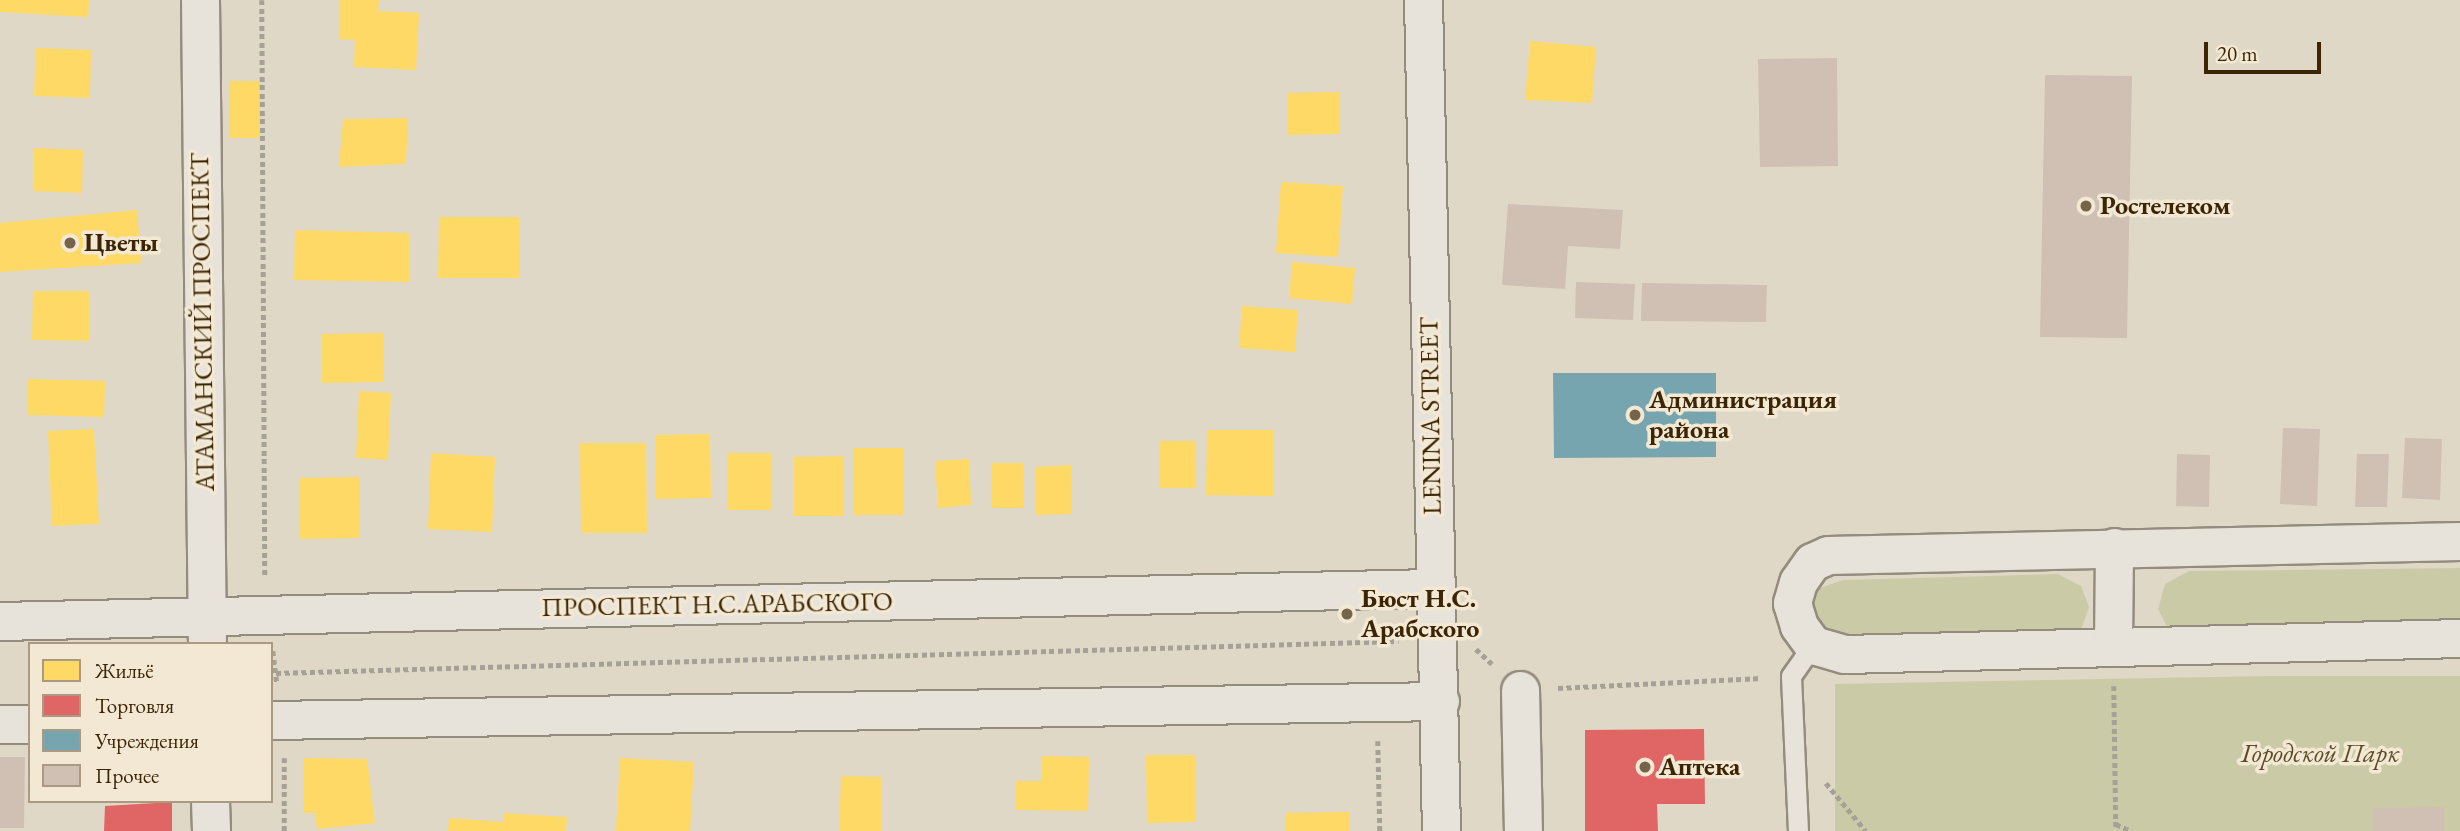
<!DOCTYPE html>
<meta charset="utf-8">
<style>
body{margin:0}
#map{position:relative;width:2460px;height:831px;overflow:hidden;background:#e0d8c6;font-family:"EB Garamond",serif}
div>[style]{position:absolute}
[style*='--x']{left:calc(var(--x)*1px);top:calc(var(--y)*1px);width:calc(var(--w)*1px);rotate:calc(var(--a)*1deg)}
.green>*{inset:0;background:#cbcaa7}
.homes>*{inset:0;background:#ffd966}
.shops>*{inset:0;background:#e06666}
.public>*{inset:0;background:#76a5af}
.building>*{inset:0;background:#cfc0b3}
.path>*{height:4.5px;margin-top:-2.25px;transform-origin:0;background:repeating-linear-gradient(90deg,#a6a196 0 5px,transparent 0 8.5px)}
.roads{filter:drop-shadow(2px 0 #948d7e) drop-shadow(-2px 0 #948d7e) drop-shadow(0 2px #948d7e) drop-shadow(0 -2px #948d7e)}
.lane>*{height:19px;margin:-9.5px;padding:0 9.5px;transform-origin:9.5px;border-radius:9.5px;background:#e7e2da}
.street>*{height:37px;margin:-18.5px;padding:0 18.5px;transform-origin:18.5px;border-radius:18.5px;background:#e7e2da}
.dots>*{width:19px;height:19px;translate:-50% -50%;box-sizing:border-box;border:4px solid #f2e8d3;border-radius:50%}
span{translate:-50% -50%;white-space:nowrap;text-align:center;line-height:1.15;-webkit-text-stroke:7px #f2e8d3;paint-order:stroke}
.poi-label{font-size:26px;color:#3b2505;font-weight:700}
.left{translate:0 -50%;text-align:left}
.street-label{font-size:26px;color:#3b2505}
.park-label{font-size:26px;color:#5b4c27;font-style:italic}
.legend{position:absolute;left:28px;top:642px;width:245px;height:161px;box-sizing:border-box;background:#f2e8d3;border:2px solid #a99a81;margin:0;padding:9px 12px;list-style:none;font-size:21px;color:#3b2505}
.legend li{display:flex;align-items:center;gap:14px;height:35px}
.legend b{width:35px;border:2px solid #a99a81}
.scale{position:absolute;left:2204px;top:42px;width:117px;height:32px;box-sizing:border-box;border:4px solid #3b2505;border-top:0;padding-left:9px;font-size:21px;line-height:24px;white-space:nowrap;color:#3b2505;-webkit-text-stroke:5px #f2e8d3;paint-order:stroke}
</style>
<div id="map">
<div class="green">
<i style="clip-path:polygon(2460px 568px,2460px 638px,2171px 635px,2158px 609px,2165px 584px,2189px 571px)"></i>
<i style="clip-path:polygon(2058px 574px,2081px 586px,2089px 607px,2081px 630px,1841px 648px,1806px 614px,1814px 590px,1843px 580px)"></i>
<i style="clip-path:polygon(2267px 676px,2460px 676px,2460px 831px,1835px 831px,1835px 684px)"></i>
</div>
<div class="homes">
<i style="clip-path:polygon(0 0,89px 0,88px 17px,0 12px)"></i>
<i style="clip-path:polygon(340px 0,379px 0,378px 11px,419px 13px,416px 70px,354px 67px,355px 40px,339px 39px)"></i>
<i style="clip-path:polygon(1530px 41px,1596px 47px,1592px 103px,1525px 100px)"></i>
<i style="clip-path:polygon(36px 48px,91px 50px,90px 98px,34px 96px)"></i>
<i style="clip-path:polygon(230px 81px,260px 81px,260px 138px,230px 138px)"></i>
<i style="clip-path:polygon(1340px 92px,1340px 134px,1288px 135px,1287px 93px)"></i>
<i style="clip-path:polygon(408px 118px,406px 164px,339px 167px,343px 119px)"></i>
<i style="clip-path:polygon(34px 148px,83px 150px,82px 193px,33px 191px)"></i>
<i style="clip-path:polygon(1281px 182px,1343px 186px,1338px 257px,1276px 253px)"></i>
<i style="clip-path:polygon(137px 210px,141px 263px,0 272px,0 223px)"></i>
<i style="clip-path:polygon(439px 217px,520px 217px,519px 278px,438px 278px)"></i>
<i style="clip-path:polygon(295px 230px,410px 233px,409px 282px,294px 280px)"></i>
<i style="clip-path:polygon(1292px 262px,1355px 268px,1352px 304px,1289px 298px)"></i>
<i style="clip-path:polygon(33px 291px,90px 291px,89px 341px,32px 340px)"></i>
<i style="clip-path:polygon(1242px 306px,1298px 310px,1295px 352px,1239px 348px)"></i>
<i style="clip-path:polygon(383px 333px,384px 382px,322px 383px,321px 334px)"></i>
<i style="clip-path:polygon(28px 379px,105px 381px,104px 417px,27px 415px)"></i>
<i style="clip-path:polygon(359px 391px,391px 393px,388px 460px,356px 458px)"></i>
<i style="clip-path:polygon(94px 429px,99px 524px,52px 526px,48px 431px)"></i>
<i style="clip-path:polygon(1207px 430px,1273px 430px,1273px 496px,1206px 495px)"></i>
<i style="clip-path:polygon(710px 434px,711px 498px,656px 499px,655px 435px)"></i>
<i style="clip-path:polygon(1159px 441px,1196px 441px,1196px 488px,1159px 488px)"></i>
<i style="clip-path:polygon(580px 443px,646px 443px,647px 533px,581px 533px)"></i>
<i style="clip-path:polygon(854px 448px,904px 448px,904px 515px,853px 515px)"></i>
<i style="clip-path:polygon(431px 453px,495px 457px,492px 532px,428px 529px)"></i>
<i style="clip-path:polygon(727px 453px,772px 453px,772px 510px,727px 510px)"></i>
<i style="clip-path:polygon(843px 456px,843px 516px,794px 516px,794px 457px)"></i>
<i style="clip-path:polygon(969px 459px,971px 505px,938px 508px,935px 461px)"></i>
<i style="clip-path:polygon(991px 463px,1023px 463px,1024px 508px,992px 508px)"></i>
<i style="clip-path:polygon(1071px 465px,1072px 514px,1036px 515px,1036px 467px)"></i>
<i style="clip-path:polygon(359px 477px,360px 538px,300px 539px,299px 478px)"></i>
<i style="clip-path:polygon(1146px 755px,1196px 755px,1196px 822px,1147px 823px)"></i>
<i style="clip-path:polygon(1042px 756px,1089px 757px,1088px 811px,1016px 810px,1016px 781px,1041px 781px)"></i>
<i style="clip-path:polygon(303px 758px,367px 759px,375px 823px,317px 829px,315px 813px,303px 813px)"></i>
<i style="clip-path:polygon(620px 758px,694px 762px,690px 831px,616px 831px)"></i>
<i style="clip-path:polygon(841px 776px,882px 777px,881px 831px,839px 831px)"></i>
<i style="clip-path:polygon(1349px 812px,1350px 831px,1286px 831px,1285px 813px)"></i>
<i style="clip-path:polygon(503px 813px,567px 817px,566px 831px,448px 831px,449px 818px,503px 822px)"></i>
</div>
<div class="shops">
<i style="clip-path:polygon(1704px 729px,1705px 804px,1657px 804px,1658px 831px,1585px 831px,1585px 730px)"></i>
<i style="clip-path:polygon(172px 802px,172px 831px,104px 831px,105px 806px)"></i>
</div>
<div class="public">
<i style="clip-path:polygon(1553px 373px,1716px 373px,1716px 457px,1554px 458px)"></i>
</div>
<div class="building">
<i style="clip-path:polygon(1837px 58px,1838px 166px,1760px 167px,1758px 59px)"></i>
<i style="clip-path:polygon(2045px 75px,2132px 76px,2127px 338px,2040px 337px)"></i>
<i style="clip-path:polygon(1508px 204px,1623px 210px,1620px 249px,1568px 246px,1565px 289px,1502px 285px)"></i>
<i style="clip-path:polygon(1576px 282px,1635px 284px,1633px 320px,1575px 318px)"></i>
<i style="clip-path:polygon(1642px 283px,1767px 285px,1766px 322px,1641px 321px)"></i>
<i style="clip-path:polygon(2283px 428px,2320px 429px,2317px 506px,2280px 504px)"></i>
<i style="clip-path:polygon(2405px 438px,2442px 439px,2440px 500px,2402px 498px)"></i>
<i style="clip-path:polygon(2177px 454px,2210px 455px,2209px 507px,2176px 506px)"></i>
<i style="clip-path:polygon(2357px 454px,2389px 454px,2387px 507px,2355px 507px)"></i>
<i style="clip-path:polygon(0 757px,25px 757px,24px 828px,0 828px)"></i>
<i style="clip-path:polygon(2444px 807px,2444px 831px,2373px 831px,2373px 808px)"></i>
</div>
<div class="path">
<i style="--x:262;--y:0;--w:576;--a:89.7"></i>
<i style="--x:1476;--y:649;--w:22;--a:43"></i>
<i style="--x:273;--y:651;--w:33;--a:83"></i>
<i style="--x:276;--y:673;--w:1123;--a:-1.63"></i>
<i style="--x:2114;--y:686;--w:145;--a:89.2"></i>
<i style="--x:1558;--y:688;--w:204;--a:-2.8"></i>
<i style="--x:1378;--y:741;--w:90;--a:88.7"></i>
<i style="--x:1826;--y:783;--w:62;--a:50.2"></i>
<i style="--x:2116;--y:824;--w:17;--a:25"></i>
<i style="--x:284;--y:831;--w:73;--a:-90"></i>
</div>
<div class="roads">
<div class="lane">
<i style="--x:1798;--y:831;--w:155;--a:-92.6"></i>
<i style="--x:1791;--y:676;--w:38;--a:-55"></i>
</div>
<div class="street">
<i style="--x:200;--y:0;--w:644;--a:89.38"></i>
<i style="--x:1423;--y:0;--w:831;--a:88.76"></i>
<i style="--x:2460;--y:541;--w:632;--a:178.73"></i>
<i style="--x:1828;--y:555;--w:17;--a:156"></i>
<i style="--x:1812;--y:562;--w:24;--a:125"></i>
<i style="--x:1798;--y:582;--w:22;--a:106"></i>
<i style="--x:1792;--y:603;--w:24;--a:73"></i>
<i style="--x:1799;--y:626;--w:24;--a:54"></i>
<i style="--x:1813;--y:645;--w:33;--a:16"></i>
<i style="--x:1845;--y:654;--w:615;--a:-1.49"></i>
<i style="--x:0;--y:621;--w:1434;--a:-1.32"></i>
<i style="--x:2113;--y:646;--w:99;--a:-89.4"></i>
<i style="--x:1520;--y:690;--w:141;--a:88.8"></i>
<i style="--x:271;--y:720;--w:1169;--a:-0.93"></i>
<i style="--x:0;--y:724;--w:30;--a:0"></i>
<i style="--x:210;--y:801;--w:30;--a:88"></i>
</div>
</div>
<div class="dots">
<i style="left:2086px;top:206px;background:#756449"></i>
<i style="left:70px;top:243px;background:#756449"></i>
<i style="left:1635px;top:415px;background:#756449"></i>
<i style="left:1347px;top:614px;background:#756449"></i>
<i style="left:1645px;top:767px;background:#756449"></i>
</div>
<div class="poi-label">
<span class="left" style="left:2100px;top:206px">Ростелеком</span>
<span class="left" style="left:84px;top:243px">Цветы</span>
<span class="left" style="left:1649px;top:415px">Администрация<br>района</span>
<span class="left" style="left:1361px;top:614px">Бюст Н.С.<br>Арабского</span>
<span class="left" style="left:1659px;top:767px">Аптека</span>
</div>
<div class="street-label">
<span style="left:203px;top:322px;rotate:-91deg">АТАМАНСКИЙ ПРОСПЕКТ</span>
<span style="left:1431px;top:416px;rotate:-91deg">LENINA STREET</span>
<span style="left:717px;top:605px;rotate:-1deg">ПРОСПЕКТ Н.С.АРАБСКОГО</span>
</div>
<div class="park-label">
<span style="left:2320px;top:754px">Городской Парк</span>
</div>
<ul class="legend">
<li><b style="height:19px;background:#ffd966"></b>Жильё</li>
<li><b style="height:19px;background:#e06666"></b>Торговля</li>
<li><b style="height:19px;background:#76a5af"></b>Учреждения</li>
<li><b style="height:19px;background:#cfc0b3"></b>Прочее</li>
</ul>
<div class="scale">20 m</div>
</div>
